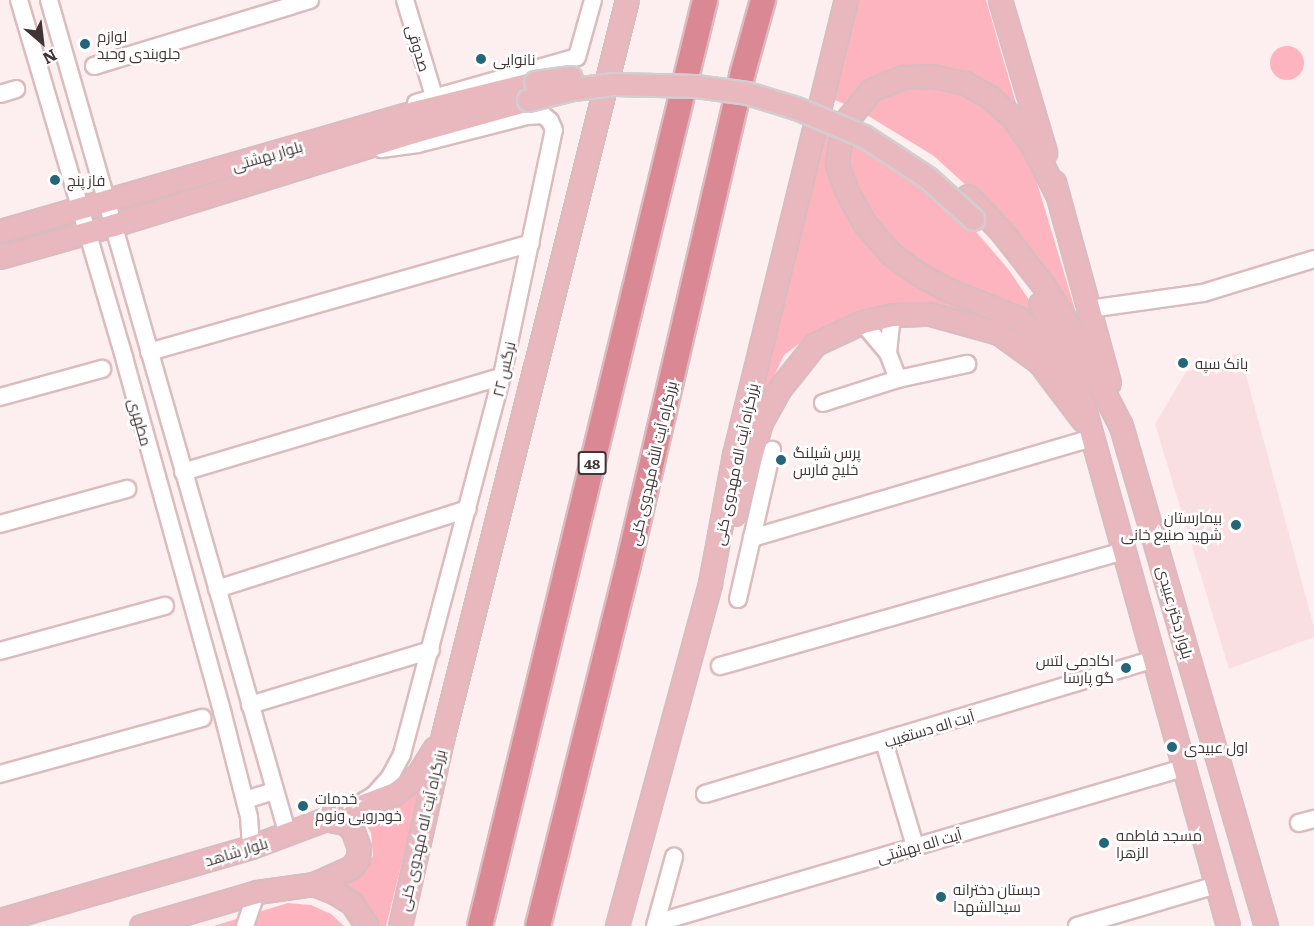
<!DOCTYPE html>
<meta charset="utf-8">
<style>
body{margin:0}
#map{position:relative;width:1314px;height:926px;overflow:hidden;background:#fdeef0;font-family:Literata,Cairo,serif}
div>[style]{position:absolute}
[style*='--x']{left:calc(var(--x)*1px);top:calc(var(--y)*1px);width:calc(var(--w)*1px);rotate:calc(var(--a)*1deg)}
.built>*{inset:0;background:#fadfe2}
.green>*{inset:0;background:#feb4be}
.round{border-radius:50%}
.roads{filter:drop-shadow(2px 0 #dcbbbf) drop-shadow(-2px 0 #dcbbbf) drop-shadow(0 2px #dcbbbf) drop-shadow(0 -2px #dcbbbf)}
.minor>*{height:16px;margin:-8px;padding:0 8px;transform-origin:8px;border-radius:8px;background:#fff}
.major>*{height:21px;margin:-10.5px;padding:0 10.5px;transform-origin:10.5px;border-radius:10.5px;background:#e9b8bf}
.highway>*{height:24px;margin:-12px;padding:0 12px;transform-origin:12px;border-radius:12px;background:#db8895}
.bridges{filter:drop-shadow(2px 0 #d1cecf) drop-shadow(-2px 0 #d1cecf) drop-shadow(0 2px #d1cecf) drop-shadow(0 -2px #d1cecf)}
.major-bridge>*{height:21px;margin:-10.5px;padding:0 10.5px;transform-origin:10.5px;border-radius:10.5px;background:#e9b8bf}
.dots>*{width:16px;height:16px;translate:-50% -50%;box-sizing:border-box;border:3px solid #fff;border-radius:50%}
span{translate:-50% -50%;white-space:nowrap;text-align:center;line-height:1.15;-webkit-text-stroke:5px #fff;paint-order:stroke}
.shield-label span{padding:2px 4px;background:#fff;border:2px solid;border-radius:4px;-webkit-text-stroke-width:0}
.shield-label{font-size:14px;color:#413435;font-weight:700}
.poi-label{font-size:15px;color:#413435}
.left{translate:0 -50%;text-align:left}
.right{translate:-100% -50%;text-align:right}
.street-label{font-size:15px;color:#413435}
.north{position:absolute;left:12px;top:12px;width:60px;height:60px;-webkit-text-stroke:4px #fff;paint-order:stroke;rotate:152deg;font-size:16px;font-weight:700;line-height:24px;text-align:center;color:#413435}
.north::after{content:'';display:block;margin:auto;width:21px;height:27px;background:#413435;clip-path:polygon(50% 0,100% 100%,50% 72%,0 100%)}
</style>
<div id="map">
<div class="built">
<i style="clip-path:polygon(1240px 353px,1314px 627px,1314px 637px,1229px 669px,1155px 424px,1186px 372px)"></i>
</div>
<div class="green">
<i style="clip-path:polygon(858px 0,986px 0,1018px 110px,970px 74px,937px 66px,910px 66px,878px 78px,856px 91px,845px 104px,832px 99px)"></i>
<i class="round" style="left:1270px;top:46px;width:34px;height:34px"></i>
<i style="clip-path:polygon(921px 85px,958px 91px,975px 98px,1004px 119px,1028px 153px,1086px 346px,1005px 221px,934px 156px,862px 112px,872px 101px,904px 87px)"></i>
<i style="clip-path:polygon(826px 129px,834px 132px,837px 195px,856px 229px,1009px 320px,1051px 360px,987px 319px,933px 306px,823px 329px,804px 340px,784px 355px,754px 419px)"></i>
<i style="clip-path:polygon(850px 139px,922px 180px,972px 227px,1009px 270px,1041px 318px,1056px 348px,985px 298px,906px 256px,876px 224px,849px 174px,847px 150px)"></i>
<i style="clip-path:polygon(424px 774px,386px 926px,373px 926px,337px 884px,358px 876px,373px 856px,371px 833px,366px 824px,353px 815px)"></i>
<i style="clip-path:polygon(288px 903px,311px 905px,331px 914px,344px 926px,214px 926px)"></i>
</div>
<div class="roads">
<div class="minor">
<i style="--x:19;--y:0;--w:376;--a:73.6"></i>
<i style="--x:125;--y:361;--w:363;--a:74.5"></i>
<i style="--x:222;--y:711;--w:109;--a:75.7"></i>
<i style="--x:249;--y:817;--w:30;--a:86"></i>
<i style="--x:49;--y:0;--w:869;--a:74.03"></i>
<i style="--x:405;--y:0;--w:100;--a:73.2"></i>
<i style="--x:94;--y:66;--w:226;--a:-17"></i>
<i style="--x:0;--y:94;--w:17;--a:-17"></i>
<i style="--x:416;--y:103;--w:167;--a:-15.9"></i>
<i style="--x:577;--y:57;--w:59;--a:-74.3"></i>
<i style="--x:1089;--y:309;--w:115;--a:-8"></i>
<i style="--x:1203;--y:293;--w:116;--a:-17"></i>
<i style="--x:862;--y:322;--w:40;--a:50"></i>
<i style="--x:888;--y:353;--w:28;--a:69"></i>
<i style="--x:149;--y:352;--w:397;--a:-15.9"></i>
<i style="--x:888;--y:353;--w:38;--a:-84"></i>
<i style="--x:0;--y:397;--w:106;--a:-15.4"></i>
<i style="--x:823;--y:403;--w:79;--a:-17.7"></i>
<i style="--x:898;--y:379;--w:71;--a:-12.3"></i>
<i style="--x:183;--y:472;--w:333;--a:-16.7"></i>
<i style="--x:0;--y:524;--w:132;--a:-15.4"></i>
<i style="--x:752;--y:538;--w:353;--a:-16.4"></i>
<i style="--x:217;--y:589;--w:263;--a:-17.7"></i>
<i style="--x:738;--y:599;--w:153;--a:-77.1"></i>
<i style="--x:0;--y:651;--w:171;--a:-15.3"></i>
<i style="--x:720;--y:666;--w:419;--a:-15.9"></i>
<i style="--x:250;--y:705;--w:189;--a:-16.9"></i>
<i style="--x:884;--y:742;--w:109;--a:73.4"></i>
<i style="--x:0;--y:774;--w:210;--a:-15.5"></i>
<i style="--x:705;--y:794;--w:468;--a:-16.7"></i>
<i style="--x:245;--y:800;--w:31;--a:-17"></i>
<i style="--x:364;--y:801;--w:12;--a:-31"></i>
<i style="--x:374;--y:795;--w:24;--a:-48"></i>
<i style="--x:390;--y:777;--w:26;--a:-62"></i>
<i style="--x:402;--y:754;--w:391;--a:-75.2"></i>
<i style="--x:502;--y:376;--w:251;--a:-78.1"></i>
<i style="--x:554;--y:130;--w:10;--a:-114"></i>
<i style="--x:550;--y:121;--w:9;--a:-139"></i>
<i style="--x:543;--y:115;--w:16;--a:176"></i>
<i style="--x:527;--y:116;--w:113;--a:165.6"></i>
<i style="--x:418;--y:144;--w:37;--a:172"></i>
<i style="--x:1299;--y:823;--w:16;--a:-15"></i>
<i style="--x:656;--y:923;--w:549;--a:-16.39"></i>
<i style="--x:245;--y:926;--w:36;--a:-71"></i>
<i style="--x:655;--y:926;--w:72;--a:-74.6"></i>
<i style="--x:1077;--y:926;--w:145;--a:-16.4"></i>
</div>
<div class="major">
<i style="--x:1000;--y:0;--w:159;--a:73.5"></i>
<i style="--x:1054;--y:182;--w:208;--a:74.7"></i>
<i style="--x:1057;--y:194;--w:55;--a:-117"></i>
<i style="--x:1032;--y:145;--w:33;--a:-125"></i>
<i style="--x:1013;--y:118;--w:31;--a:-138"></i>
<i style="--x:990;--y:97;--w:29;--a:-151"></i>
<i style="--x:965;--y:83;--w:34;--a:-168"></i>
<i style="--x:932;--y:76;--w:29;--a:178"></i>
<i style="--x:903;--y:77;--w:35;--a:158"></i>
<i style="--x:871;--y:90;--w:40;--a:129"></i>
<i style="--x:846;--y:121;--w:15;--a:110"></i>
<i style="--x:841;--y:135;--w:30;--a:98"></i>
<i style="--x:837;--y:165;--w:27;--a:70"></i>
<i style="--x:846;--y:190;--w:38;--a:61"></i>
<i style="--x:864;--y:223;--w:40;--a:49"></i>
<i style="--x:890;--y:253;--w:34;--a:37"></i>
<i style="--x:917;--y:273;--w:33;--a:29"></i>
<i style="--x:946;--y:289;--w:78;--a:21.9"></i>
<i style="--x:1018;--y:318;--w:36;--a:42"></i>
<i style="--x:1045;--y:342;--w:24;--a:55"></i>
<i style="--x:968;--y:196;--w:50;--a:46.6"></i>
<i style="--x:1002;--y:232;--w:68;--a:52.1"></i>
<i style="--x:1044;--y:286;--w:51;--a:57.9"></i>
<i style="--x:1071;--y:329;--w:109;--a:62.7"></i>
<i style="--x:1121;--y:426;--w:521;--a:73.83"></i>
<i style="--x:0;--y:231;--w:431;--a:-16"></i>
<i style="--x:414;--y:112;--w:125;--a:-13.9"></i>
<i style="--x:0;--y:257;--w:117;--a:-15.8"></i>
<i style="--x:113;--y:225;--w:314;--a:-17.2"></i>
<i style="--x:413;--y:132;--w:119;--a:-15.5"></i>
<i style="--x:1040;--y:304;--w:26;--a:59"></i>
<i style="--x:1053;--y:326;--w:69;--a:67.9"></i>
<i style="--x:1079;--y:390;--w:556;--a:74.46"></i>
<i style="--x:734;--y:514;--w:96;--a:-73.6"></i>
<i style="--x:761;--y:422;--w:39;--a:-61"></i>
<i style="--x:780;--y:388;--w:56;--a:-51.5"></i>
<i style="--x:815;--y:344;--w:52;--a:-25.1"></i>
<i style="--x:862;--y:322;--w:31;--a:-13"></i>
<i style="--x:892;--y:315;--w:38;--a:-2"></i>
<i style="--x:930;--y:314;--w:72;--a:15.4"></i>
<i style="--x:999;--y:333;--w:49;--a:35.9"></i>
<i style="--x:1039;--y:362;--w:73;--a:52.8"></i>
<i style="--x:314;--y:884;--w:42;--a:-24.1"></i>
<i style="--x:352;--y:867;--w:11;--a:-56"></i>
<i style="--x:358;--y:858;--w:10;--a:-84"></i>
<i style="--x:359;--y:848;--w:20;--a:-110"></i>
<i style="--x:352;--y:829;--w:9;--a:-139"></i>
<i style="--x:345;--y:823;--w:20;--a:-169"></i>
<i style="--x:0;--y:920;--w:261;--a:-16.2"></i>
<i style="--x:251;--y:847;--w:154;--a:-20.6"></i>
<i style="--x:395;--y:793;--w:29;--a:-38"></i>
<i style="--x:418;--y:775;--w:32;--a:-58"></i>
<i style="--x:141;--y:926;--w:121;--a:-16.3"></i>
<i style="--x:257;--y:892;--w:58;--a:-8"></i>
<i style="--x:314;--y:884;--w:24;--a:22"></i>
<i style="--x:336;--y:893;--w:19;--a:32"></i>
<i style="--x:352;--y:903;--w:27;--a:57"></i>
<i style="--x:400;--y:926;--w:196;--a:-77.3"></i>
<i style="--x:443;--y:735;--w:758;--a:-75.95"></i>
<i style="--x:617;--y:926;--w:355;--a:-74.8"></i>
<i style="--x:710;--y:583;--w:130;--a:-79.4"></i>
<i style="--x:734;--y:455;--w:469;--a:-76.2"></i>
</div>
<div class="highway">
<i style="--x:480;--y:926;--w:953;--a:-76.34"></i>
<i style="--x:538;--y:926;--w:372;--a:-76"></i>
<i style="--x:628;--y:565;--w:506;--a:-76.87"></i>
<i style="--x:743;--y:72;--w:75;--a:-74.5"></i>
</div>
</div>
<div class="bridges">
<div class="major-bridge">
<i style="--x:535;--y:82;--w:36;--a:-8"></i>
<i style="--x:528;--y:100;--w:46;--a:-13.7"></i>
<i style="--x:573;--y:89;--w:41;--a:-7"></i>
<i style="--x:614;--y:84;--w:82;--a:1.4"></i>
<i style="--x:696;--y:86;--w:51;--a:7.8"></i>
<i style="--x:747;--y:93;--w:51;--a:17"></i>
<i style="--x:796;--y:108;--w:74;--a:22.4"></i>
<i style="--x:864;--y:136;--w:77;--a:33.3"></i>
<i style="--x:928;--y:178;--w:61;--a:42.3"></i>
</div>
</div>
<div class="dots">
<i style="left:85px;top:44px;background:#236679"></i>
<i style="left:481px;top:59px;background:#236679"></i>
<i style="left:55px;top:180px;background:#236679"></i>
<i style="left:1183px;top:363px;background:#236679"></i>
<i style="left:781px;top:460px;background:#236679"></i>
<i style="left:1236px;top:525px;background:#236679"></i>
<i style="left:1126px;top:668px;background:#236679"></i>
<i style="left:1172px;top:747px;background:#236679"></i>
<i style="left:303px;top:806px;background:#236679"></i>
<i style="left:1104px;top:843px;background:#236679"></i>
<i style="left:941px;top:897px;background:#236679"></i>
</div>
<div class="shield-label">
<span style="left:592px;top:463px">48</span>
</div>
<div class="poi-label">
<span class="left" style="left:97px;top:44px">لوازم<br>جلوبندی وحید</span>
<span class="left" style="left:493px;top:59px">نانوایی</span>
<span class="left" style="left:67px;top:180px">فاز پنج</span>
<span class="left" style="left:1195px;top:363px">بانک سپه</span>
<span class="left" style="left:793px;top:460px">پرس شیلنگ<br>خلیج فارس</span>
<span class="right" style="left:1222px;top:525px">بیمارستان<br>شهید صنیع خانی</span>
<span class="right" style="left:1114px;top:668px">اکادمی لتس<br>گو پارسا</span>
<span class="left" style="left:1184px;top:747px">اول عبیدی</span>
<span class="left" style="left:315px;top:806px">خدمات<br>خودرویی ونوم</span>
<span class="left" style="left:1116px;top:843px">مسجد فاطمه<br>الزهرا</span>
<span class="left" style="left:953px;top:897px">دبستان دخترانه<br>سیدالشهدا</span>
</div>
<div class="street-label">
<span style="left:419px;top:48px;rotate:73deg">صدوقی</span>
<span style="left:267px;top:155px;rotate:-16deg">بلوار بهشتی</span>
<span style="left:503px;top:369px;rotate:-77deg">نرگس ۲۲</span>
<span style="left:141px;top:422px;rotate:75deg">مطهری</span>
<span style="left:652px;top:463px;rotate:-77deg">بزرگراه آیت الله مهدوی کنی</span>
<span style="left:735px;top:464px;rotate:-78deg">بزرگراه آیت اله مهدوی کنی</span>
<span style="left:1176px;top:612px;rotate:74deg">بلوار دکتر عبیدی</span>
<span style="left:929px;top:728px;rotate:-17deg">آیت اله دستغیب</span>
<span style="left:421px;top:830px;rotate:-77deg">بزرگراه آیت اله مهدوی کنی</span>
<span style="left:919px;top:845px;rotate:-16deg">آیت اله بهشتی</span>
<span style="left:236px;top:851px;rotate:-17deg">بلوار شاهد</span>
</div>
<div class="north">N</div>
</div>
